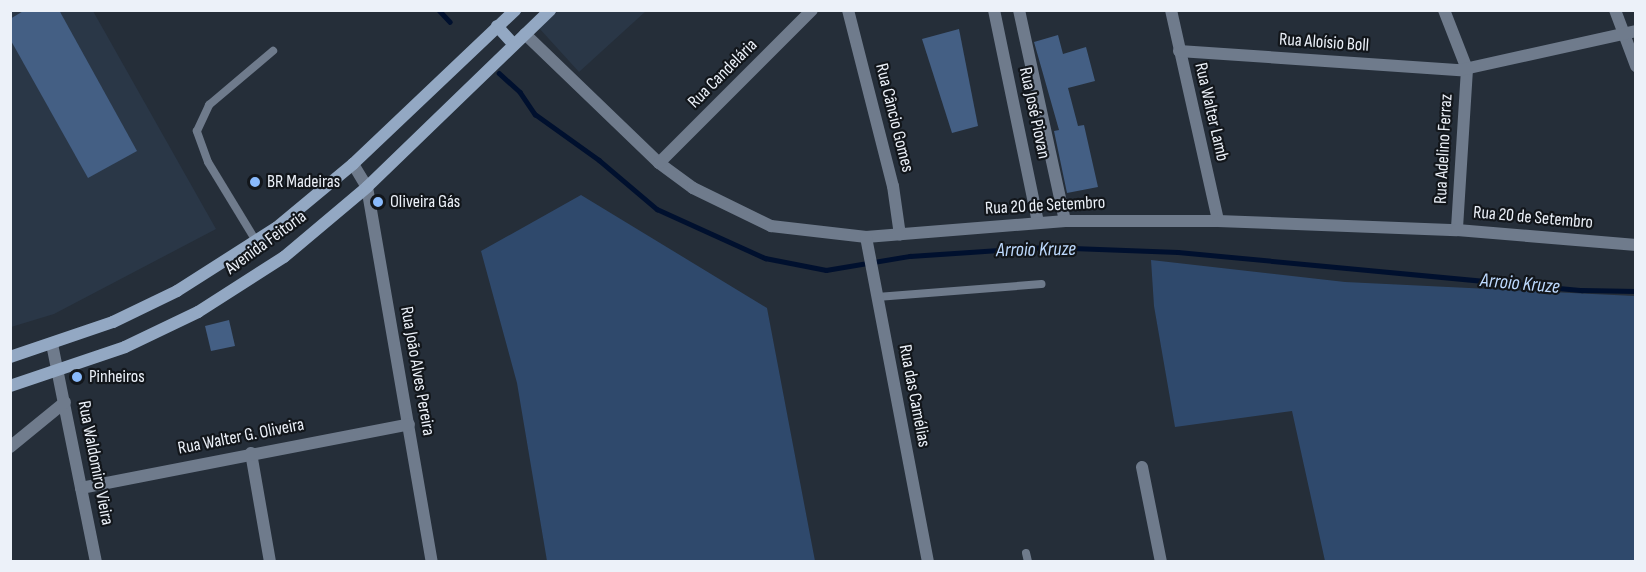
<!DOCTYPE html>
<meta charset="utf-8">
<style>
body{margin:0}
#map{position:relative;width:1646px;height:572px;overflow:hidden;background:#252e39;font-family:"Sofia Sans Condensed",sans-serif}
div>[style]{position:absolute}
[style*='--x']{left:calc(var(--x)*1px);top:calc(var(--y)*1px);width:calc(var(--w)*1px);rotate:calc(var(--a)*1deg)}
.built>*{inset:0;background:#2a3747}
.green>*{inset:0;background:#2f496c}
.stream>*{height:4.5px;margin:-2.25px;padding:0 2.25px;transform-origin:2.25px;border-radius:2.25px;background:#00102e}
.building>*{inset:0;background:#445f84}
.lane>*{height:8px;margin:-4px;padding:0 4px;transform-origin:4px;border-radius:4px;background:#6f7b8c}
.street>*{height:12px;margin:-6px;padding:0 6px;transform-origin:6px;border-radius:6px;background:#6f7b8c}
.secondary>*{height:12px;margin:-6px;padding:0 6px;transform-origin:6px;border-radius:6px;background:#93a8c3}
.dots>*{width:16px;height:16px;translate:-50% -50%;box-sizing:border-box;border:3px solid #12161b;border-radius:50%}
span{translate:-50% -50%;white-space:nowrap;text-align:center;line-height:1.15;-webkit-text-stroke:4.5px #12161b;paint-order:stroke}
.street-label{font-size:18px;color:#ecf1f9}
.poi-label{font-size:18px;color:#ecf1f9}
.left{translate:0 -50%;text-align:left}
.water-label{font-size:20px;color:#bdd9fd;font-style:italic}
.frame{position:absolute;inset:0;border:12px solid #ecf1f9;pointer-events:none}
</style>
<div id="map">
<div class="built">
<i style="clip-path:polygon(11px 11px,93px 11px,216px 229px,54px 314px,11px 327px)"></i>
<i style="clip-path:polygon(558px 11px,646px 11px,579px 72px,539px 28px)"></i>
</div>
<div class="green">
<i style="clip-path:polygon(581px 195px,767px 308px,815px 561px,547px 561px,517px 383px,481px 251px)"></i>
<i style="clip-path:polygon(1151px 260px,1345px 282px,1635px 296px,1635px 561px,1325px 561px,1292px 411px,1175px 427px,1154px 306px)"></i>
</div>
<div class="stream">
<i style="--x:439;--y:10;--w:16;--a:47"></i>
<i style="--x:499;--y:73;--w:28;--a:42"></i>
<i style="--x:520;--y:92;--w:27;--a:56"></i>
<i style="--x:535;--y:114;--w:79;--a:35.7"></i>
<i style="--x:599;--y:160;--w:76;--a:40.2"></i>
<i style="--x:657;--y:209;--w:119;--a:24.4"></i>
<i style="--x:765;--y:258;--w:62;--a:11.1"></i>
<i style="--x:826;--y:270;--w:85;--a:-9.5"></i>
<i style="--x:910;--y:256;--w:136;--a:-3.8"></i>
<i style="--x:1046;--y:247;--w:132;--a:2.2"></i>
<i style="--x:1178;--y:252;--w:406;--a:5.4"></i>
<i style="--x:1582;--y:290;--w:54;--a:1.1"></i>
</div>
<div class="building">
<i style="clip-path:polygon(25px 10px,59px 10px,137px 151px,88px 178px,10px 39px,10px 19px)"></i>
<i style="clip-path:polygon(959px 29px,978px 126px,952px 133px,922px 39px)"></i>
<i style="clip-path:polygon(1058px 35px,1063px 54px,1086px 47px,1095px 81px,1068px 88px,1078px 126px,1084px 125px,1098px 187px,1067px 193px,1054px 131px,1059px 130px,1034px 42px)"></i>
<i style="clip-path:polygon(229px 320px,235px 346px,211px 351px,205px 326px)"></i>
</div>
<div class="lane">
<i style="--x:256;--y:241;--w:92;--a:-121.3"></i>
<i style="--x:208;--y:162;--w:33;--a:-110"></i>
<i style="--x:197;--y:131;--w:29;--a:-65"></i>
<i style="--x:209;--y:105;--w:84;--a:-40.2"></i>
<i style="--x:877;--y:297;--w:165;--a:-4.5"></i>
<i style="--x:1026;--y:553;--w:9;--a:77"></i>
</div>
<div class="street">
<i style="--x:848;--y:10;--w:182;--a:75.7"></i>
<i style="--x:893;--y:186;--w:49;--a:81.9"></i>
<i style="--x:994;--y:10;--w:217;--a:78.3"></i>
<i style="--x:1019;--y:10;--w:216;--a:77.7"></i>
<i style="--x:1171;--y:10;--w:216;--a:77.4"></i>
<i style="--x:1444;--y:10;--w:63;--a:68.7"></i>
<i style="--x:1467;--y:69;--w:161;--a:93.6"></i>
<i style="--x:1615;--y:10;--w:60;--a:69.4"></i>
<i style="--x:525;--y:34;--w:186;--a:43.9"></i>
<i style="--x:659;--y:163;--w:42;--a:36.3"></i>
<i style="--x:693;--y:188;--w:87;--a:26"></i>
<i style="--x:771;--y:226;--w:96;--a:6.6"></i>
<i style="--x:866;--y:237;--w:200;--a:-4.6"></i>
<i style="--x:1065;--y:221;--w:153;--a:0"></i>
<i style="--x:1218;--y:221;--w:239;--a:2.2"></i>
<i style="--x:1457;--y:230;--w:180;--a:4.8"></i>
<i style="--x:1179;--y:51;--w:282;--a:3.9"></i>
<i style="--x:1460;--y:70;--w:180;--a:-12.5"></i>
<i style="--x:659;--y:163;--w:216;--a:-45"></i>
<i style="--x:353;--y:164;--w:27;--a:59"></i>
<i style="--x:367;--y:187;--w:381;--a:80.2"></i>
<i style="--x:866;--y:237;--w:331;--a:79.2"></i>
<i style="--x:52;--y:344;--w:222;--a:78.6"></i>
<i style="--x:10;--y:447;--w:71;--a:-39.3"></i>
<i style="--x:251;--y:453;--w:111;--a:80.1"></i>
<i style="--x:1142;--y:467;--w:97;--a:78.7"></i>
<i style="--x:81;--y:488;--w:334;--a:-11"></i>
</div>
<div class="secondary">
<i style="--x:497;--y:26;--w:24;--a:48"></i>
<i style="--x:10;--y:357;--w:109;--a:-18.8"></i>
<i style="--x:113;--y:322;--w:71;--a:-25.8"></i>
<i style="--x:177;--y:291;--w:117;--a:-32.5"></i>
<i style="--x:276;--y:228;--w:100;--a:-39.7"></i>
<i style="--x:353;--y:164;--w:224;--a:-43.5"></i>
<i style="--x:10;--y:386;--w:121;--a:-18.7"></i>
<i style="--x:125;--y:347;--w:81;--a:-25.6"></i>
<i style="--x:198;--y:312;--w:102;--a:-32.6"></i>
<i style="--x:284;--y:257;--w:109;--a:-40.1"></i>
<i style="--x:367;--y:187;--w:255;--a:-44"></i>
</div>
<div class="dots">
<i style="left:255px;top:182px;background:#89bafc"></i>
<i style="left:378px;top:202px;background:#89bafc"></i>
<i style="left:77px;top:377px;background:#89bafc"></i>
</div>
<div class="street-label">
<span style="left:1324px;top:43px;rotate:4deg">Rua Aloísio Boll</span>
<span style="left:723px;top:74px;rotate:-45deg">Rua Candelária</span>
<span style="left:1211px;top:112px;rotate:77deg">Rua Walter Lamb</span>
<span style="left:1034px;top:113px;rotate:78deg">Rua José Piovan</span>
<span style="left:894px;top:118px;rotate:76deg">Rua Câncio Gomes</span>
<span style="left:1444px;top:149px;rotate:-87deg">Rua Adelino Ferraz</span>
<span style="left:1045px;top:206px;rotate:-3deg">Rua 20 de Setembro</span>
<span style="left:1533px;top:218px;rotate:5deg">Rua 20 de Setembro</span>
<span style="left:266px;top:243px;rotate:-36deg">Avenida Feitoria</span>
<span style="left:417px;top:371px;rotate:80deg">Rua João Alves Pereira</span>
<span style="left:914px;top:396px;rotate:79deg">Rua das Camélias</span>
<span style="left:241px;top:437px;rotate:-11deg">Rua Walter G. Oliveira</span>
<span style="left:95px;top:463px;rotate:79deg">Rua Waldomiro Vieira</span>
</div>
<div class="poi-label">
<span class="left" style="left:267px;top:182px">BR Madeiras</span>
<span class="left" style="left:390px;top:202px">Oliveira Gás</span>
<span class="left" style="left:89px;top:377px">Pinheiros</span>
</div>
<div class="water-label">
<span style="left:1036px;top:250px;rotate:-1deg">Arroio Kruze</span>
<span style="left:1520px;top:284px;rotate:5deg">Arroio Kruze</span>
</div>
<div class="frame"></div>
</div>
